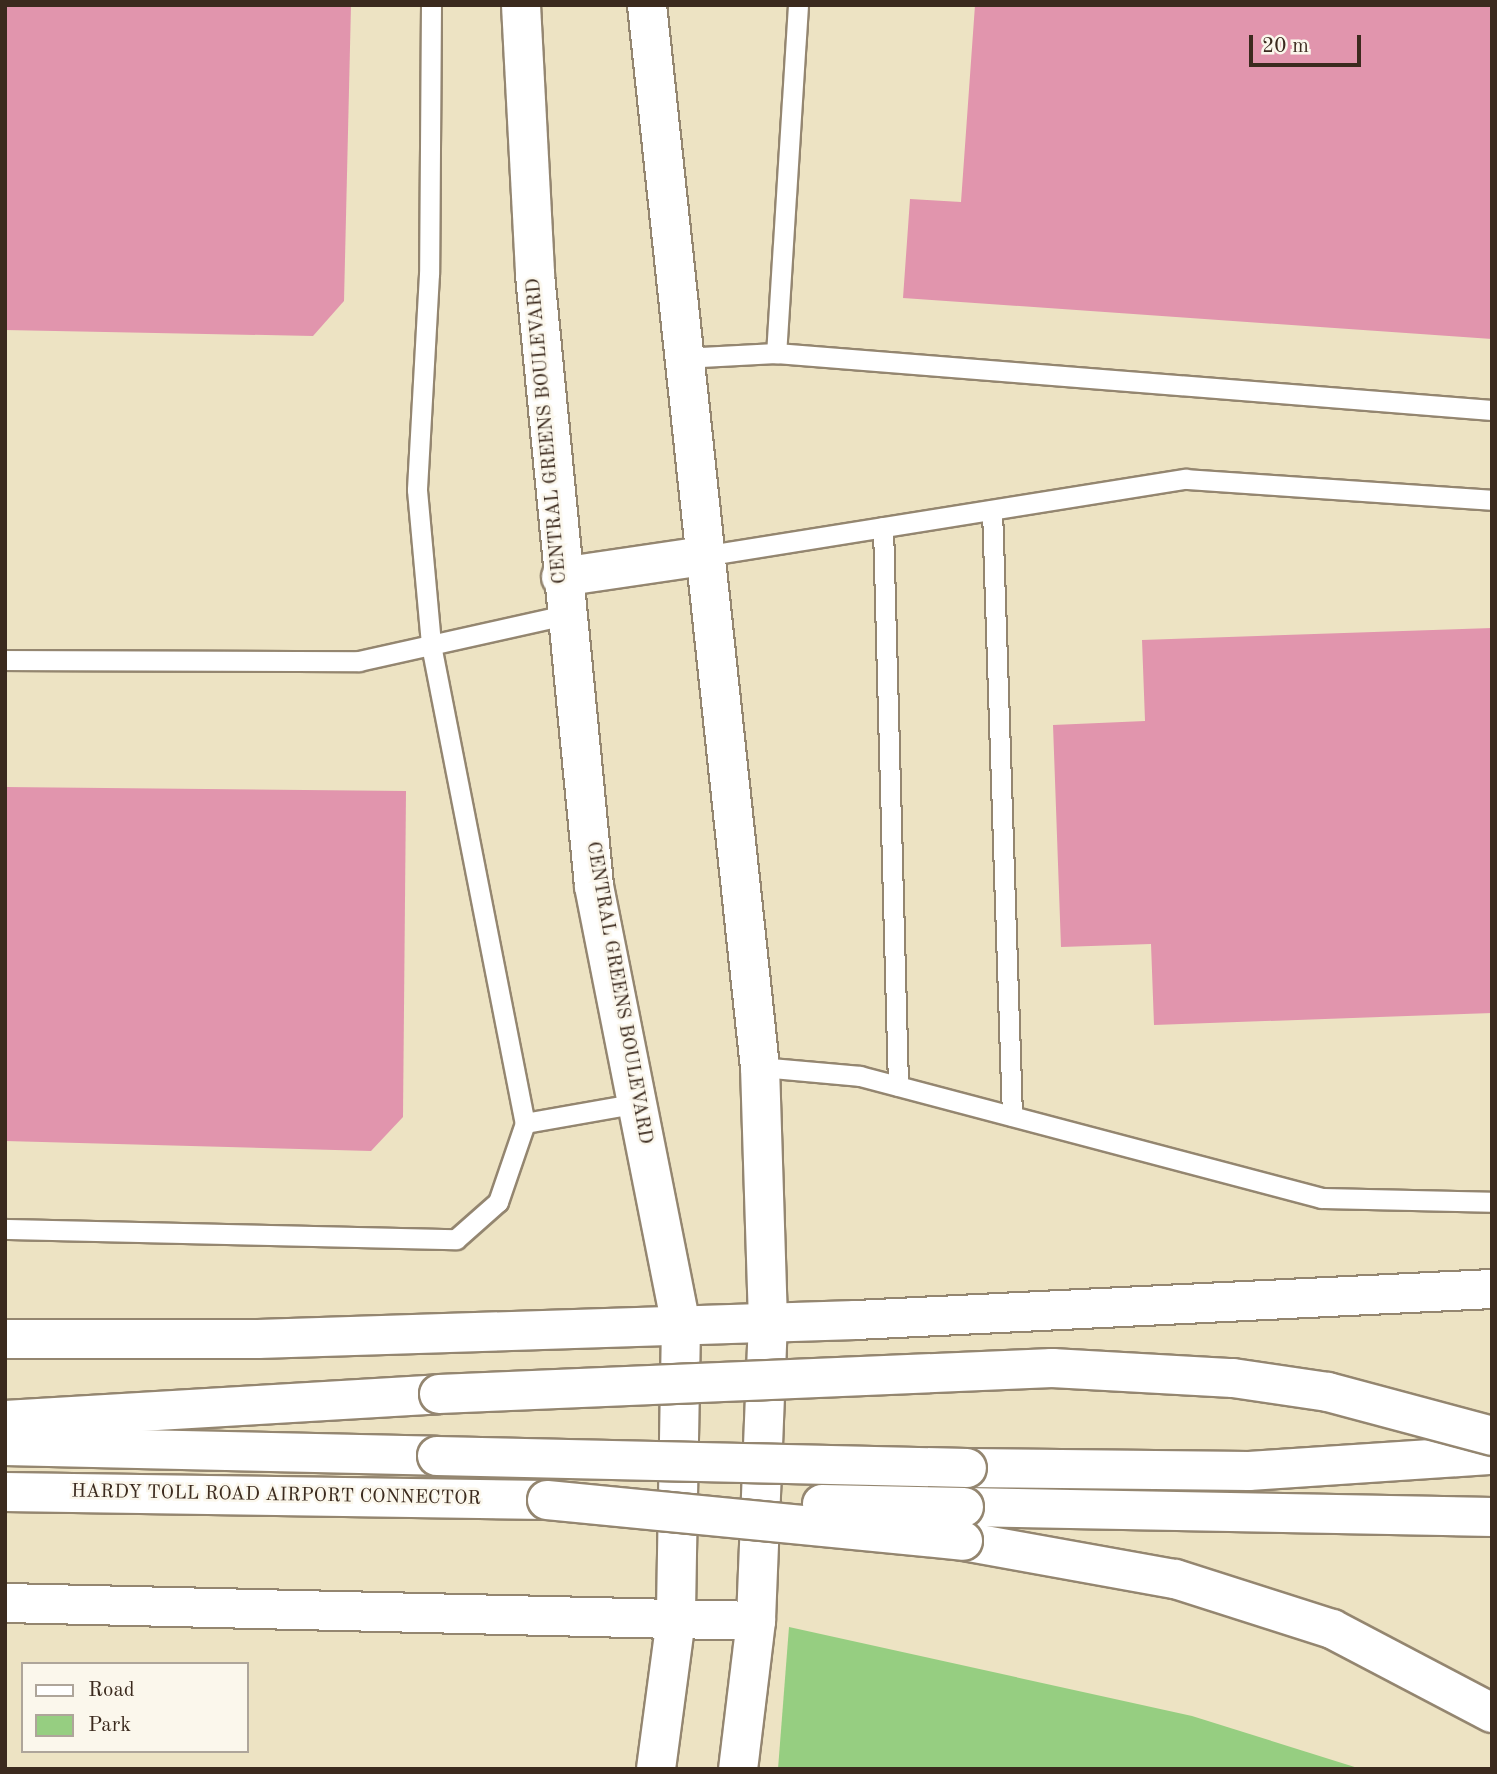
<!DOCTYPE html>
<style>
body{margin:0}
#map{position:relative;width:1497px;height:1774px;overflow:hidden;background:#ede3c3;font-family:"Old Standard TT",serif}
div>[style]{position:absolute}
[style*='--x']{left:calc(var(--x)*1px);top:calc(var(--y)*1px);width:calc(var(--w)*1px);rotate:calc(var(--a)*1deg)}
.green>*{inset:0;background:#96ce81}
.building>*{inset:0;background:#e195ad}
.roads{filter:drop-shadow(2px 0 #948670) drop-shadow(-2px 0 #948670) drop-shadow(0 2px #948670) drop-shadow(0 -2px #948670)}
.lane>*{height:19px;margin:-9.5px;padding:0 9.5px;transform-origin:9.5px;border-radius:9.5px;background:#fff}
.secondary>*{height:38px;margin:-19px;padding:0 19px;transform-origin:19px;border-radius:19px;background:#fff}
.highway>*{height:38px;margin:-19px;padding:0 19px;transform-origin:19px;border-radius:19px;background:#fff}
.bridges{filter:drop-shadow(2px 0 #948670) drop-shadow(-2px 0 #948670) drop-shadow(0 2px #948670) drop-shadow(0 -2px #948670)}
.highway-bridge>*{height:38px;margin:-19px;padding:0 19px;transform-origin:19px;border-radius:19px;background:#fff}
span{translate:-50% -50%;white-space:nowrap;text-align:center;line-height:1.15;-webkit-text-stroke:5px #fbf7ec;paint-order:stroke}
.street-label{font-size:19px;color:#3b2a1e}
.frame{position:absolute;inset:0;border:7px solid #3b2a1e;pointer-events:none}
.legend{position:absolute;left:21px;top:1662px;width:228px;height:91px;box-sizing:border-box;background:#fbf7ec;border:2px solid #aea59a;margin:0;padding:9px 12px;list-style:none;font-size:21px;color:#3b2a1e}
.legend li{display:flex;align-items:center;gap:14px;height:35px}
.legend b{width:35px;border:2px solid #aea59a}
.scale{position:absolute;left:1249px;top:35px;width:112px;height:32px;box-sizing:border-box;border:4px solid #3b2a1e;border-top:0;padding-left:9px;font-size:21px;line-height:24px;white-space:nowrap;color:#3b2a1e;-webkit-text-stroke:5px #fbf7ec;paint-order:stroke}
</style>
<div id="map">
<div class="green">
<i style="clip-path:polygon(789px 1627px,1192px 1716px,1361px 1769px,778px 1769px)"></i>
</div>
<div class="building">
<i style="clip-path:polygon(5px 5px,351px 5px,344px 301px,313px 336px,5px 330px)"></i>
<i style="clip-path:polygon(975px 5px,1492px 5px,1492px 339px,903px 298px,910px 199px,961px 202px)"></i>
<i style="clip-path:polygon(1492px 628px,1492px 1013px,1154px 1025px,1151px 944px,1061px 947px,1053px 725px,1145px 721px,1142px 640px)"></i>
<i style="clip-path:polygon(5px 787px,406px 791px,403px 1117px,371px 1151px,5px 1141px)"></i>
</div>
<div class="roads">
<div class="lane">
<i style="--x:431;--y:5;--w:269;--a:90.4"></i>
<i style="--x:429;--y:274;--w:216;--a:93.2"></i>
<i style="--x:417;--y:490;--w:156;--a:84.8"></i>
<i style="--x:431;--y:645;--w:487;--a:78.9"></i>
<i style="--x:798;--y:5;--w:349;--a:93.6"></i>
<i style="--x:776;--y:353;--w:718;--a:4.55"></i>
<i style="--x:682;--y:358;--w:94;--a:-3"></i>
<i style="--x:992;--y:510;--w:606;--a:88.11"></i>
<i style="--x:883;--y:527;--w:559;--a:88.46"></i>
<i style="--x:703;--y:556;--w:489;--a:-9.1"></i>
<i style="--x:1186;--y:479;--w:307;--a:3.9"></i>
<i style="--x:5;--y:660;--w:354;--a:0.2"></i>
<i style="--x:359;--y:661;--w:211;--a:-12.6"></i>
<i style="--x:760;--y:1067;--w:100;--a:5.1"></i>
<i style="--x:860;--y:1076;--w:477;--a:14.8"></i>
<i style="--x:1321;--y:1198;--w:171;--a:1.3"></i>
<i style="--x:5;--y:1229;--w:451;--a:1.3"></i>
<i style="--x:456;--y:1239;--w:56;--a:-41.4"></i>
<i style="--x:498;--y:1202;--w:83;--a:-71.1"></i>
<i style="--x:525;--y:1123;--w:115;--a:-10"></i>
</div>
<div class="secondary">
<i style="--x:521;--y:5;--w:270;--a:87"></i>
<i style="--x:535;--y:275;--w:614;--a:84.48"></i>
<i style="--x:594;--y:886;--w:448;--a:78.8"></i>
<i style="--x:681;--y:1325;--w:294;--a:91"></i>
<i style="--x:676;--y:1619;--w:151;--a:97.6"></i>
<i style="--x:647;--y:5;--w:1068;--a:83.93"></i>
<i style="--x:760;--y:1067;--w:254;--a:88.2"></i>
<i style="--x:768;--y:1321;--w:300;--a:92.3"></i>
<i style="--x:756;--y:1621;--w:149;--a:96.9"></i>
<i style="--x:561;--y:577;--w:144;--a:-8.4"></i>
</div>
<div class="highway">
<i style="--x:5;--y:1339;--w:253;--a:0"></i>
<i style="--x:258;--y:1339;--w:598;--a:-1.82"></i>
<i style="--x:856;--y:1320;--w:637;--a:-2.79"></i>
<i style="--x:5;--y:1420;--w:435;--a:-3.4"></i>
<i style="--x:5;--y:1446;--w:432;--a:1.3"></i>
<i style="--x:967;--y:1468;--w:282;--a:0.6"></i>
<i style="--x:1249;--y:1471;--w:244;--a:-3.8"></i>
<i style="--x:5;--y:1492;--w:542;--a:0.85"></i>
<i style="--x:964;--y:1507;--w:528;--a:1.09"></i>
<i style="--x:963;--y:1541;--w:215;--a:10.2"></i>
<i style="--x:1175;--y:1579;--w:165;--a:17.7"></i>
<i style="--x:1332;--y:1629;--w:181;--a:27.7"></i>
<i style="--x:5;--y:1603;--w:751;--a:1.37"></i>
</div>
</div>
<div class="bridges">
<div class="highway-bridge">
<i style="--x:439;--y:1394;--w:614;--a:-2.43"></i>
<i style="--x:1052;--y:1368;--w:181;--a:3.2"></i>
<i style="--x:1233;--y:1378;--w:96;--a:8.4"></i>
<i style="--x:1328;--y:1392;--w:170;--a:15"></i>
<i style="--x:437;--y:1456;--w:530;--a:1.3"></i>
<i style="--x:547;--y:1500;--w:418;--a:5.6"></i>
<i style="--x:822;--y:1504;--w:142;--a:1.2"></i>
</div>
</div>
<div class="street-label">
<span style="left:548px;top:431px;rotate:-95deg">CENTRAL GREENS BOULEVARD</span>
<span style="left:618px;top:993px;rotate:80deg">CENTRAL GREENS BOULEVARD</span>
<span style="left:276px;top:1496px;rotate:1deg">HARDY TOLL ROAD AIRPORT CONNECTOR</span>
</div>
<div class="frame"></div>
<ul class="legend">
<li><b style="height:9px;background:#fff"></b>Road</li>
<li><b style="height:19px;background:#96ce81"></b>Park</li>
</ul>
<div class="scale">20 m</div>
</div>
